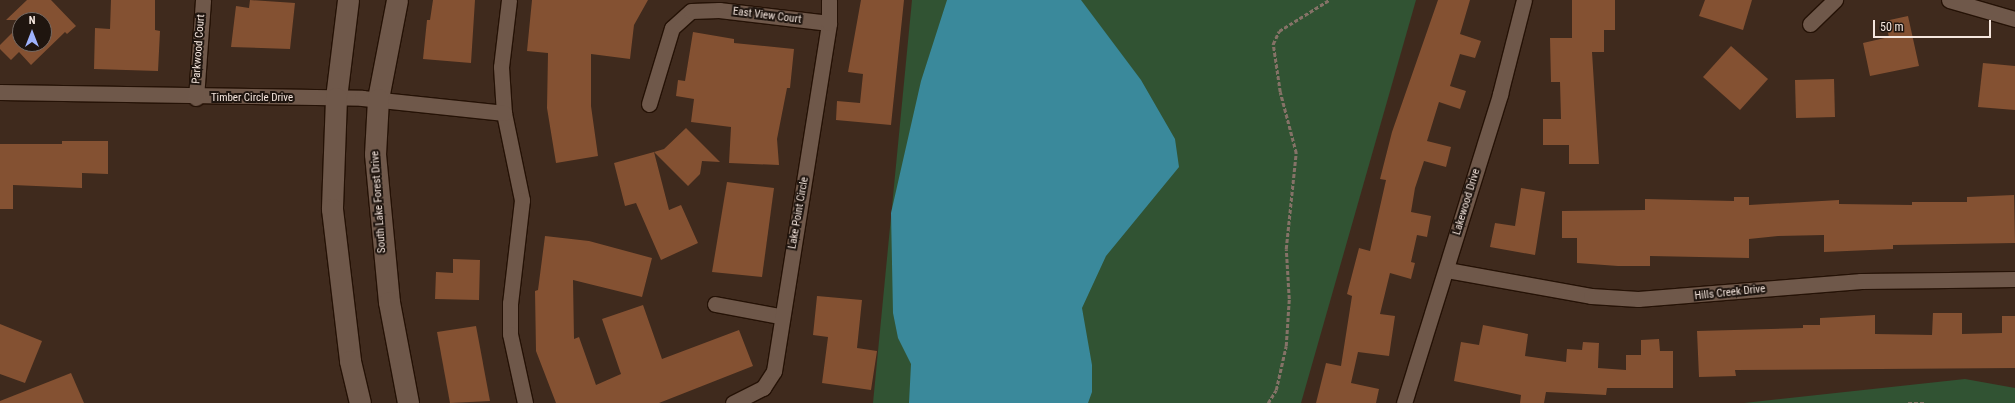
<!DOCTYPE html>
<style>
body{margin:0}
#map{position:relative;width:2015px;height:403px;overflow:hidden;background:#3f2a1d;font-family:"Roboto Condensed",sans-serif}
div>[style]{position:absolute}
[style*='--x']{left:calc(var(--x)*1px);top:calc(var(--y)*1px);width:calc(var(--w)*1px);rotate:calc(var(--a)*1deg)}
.green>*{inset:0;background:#315333}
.water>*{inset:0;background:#3a899b}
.building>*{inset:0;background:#845132}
.path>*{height:2.5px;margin-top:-1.25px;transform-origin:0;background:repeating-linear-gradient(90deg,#857267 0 4px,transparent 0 6px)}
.roads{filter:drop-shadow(1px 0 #251206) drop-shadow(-1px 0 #251206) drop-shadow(0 1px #251206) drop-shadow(0 -1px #251206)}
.minor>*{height:15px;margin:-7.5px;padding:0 7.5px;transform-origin:7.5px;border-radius:7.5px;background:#6f584a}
.secondary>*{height:21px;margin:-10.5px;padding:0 10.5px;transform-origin:10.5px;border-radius:10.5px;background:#6f584a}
span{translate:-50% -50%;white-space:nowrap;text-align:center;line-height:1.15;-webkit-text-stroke:4px #1f150f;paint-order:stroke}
.street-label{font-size:11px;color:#f5e6de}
.north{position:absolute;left:12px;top:12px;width:40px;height:40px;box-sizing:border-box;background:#1f150f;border:1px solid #756962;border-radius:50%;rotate:0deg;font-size:11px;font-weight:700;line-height:16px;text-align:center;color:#f5e6de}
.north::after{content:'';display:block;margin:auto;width:14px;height:18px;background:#9fb3fd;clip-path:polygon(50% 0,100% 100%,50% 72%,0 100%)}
.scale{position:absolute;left:1873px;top:20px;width:118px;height:18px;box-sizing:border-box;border:2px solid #f5e6de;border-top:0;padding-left:5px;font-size:12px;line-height:14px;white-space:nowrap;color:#f5e6de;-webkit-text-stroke:3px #1f150f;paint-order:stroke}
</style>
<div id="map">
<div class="green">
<i style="clip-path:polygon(912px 0,1416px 0,1301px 403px,873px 403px)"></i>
<i style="clip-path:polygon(1965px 379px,2015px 388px,2015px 403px,1744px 403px)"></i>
</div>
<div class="water">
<i style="clip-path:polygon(947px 0,1081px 0,1141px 80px,1175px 139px,1179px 167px,1106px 256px,1082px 308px,1092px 365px,1092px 392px,1088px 403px,909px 403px,911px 364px,898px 338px,893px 313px,891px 213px,921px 81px)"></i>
</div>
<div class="building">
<i style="clip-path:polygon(27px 0,51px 0,76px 26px,67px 34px,65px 32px,31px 65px,19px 52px,11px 60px,0 49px,0 45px,20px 25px,20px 44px,44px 44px,44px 20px,6px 20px)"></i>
<i style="clip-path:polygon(111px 0,155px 0,155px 30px,160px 31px,158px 71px,94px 69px,95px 28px,110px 29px)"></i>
<i style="clip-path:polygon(250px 0,295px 3px,290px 49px,231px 47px,236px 6px,249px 8px)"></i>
<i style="clip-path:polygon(433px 0,475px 0,471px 63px,423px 59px,427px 20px,430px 20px)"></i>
<i style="clip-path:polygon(532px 0,648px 0,634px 25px,630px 59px,591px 54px,591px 106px,598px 156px,556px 163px,547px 108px,548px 53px,527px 51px)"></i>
<i style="clip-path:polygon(861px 0,904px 0,891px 125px,836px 120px,837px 101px,860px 103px,863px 74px,848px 72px)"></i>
<i style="clip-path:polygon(1438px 0,1470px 0,1460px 34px,1481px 41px,1475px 58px,1460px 54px,1450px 86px,1466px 91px,1460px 109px,1439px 102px,1427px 141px,1451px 147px,1446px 167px,1424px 161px,1415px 188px,1411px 212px,1431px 216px,1427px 237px,1417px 235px,1411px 262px,1415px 263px,1411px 279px,1390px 273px,1380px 314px,1395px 316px,1389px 356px,1358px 352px,1351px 383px,1379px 389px,1376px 403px,1316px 403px,1326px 363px,1341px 366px,1352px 296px,1347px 294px,1359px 248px,1370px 251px,1386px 180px,1380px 179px,1392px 132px)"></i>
<i style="clip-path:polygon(1572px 0,1615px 0,1615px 30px,1604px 30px,1604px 52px,1592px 52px,1599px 164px,1569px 164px,1569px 145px,1543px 145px,1543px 119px,1561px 119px,1560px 82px,1551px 82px,1550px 38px,1572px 38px)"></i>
<i style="clip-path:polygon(1705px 0,1752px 0,1743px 30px,1699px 16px)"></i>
<i style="clip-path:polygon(1908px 16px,1919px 66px,1870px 76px,1863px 43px,1889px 37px,1885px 21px)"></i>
<i style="clip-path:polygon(693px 32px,734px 39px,734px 43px,794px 49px,790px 88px,787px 88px,777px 139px,779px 165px,729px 163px,731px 127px,691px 122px,694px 99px,676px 96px,678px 80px,685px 81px)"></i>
<i style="clip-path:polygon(1731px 46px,1768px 79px,1740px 110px,1703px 77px)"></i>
<i style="clip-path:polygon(1983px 63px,2015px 66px,2015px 110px,1978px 107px)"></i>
<i style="clip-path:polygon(1834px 79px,1835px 117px,1796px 118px,1795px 80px)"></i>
<i style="clip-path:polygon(686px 128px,720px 162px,702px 161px,700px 174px,688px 186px,654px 152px,664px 149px)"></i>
<i style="clip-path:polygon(62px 141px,108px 141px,108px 174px,82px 173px,82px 188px,13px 185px,13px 209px,0 209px,0 144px,62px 144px)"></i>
<i style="clip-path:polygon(654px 152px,669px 210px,681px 205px,698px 243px,661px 260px,636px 203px,625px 206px,614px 163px)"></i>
<i style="clip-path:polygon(727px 182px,774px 188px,762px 277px,712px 272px)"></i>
<i style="clip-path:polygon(1521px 188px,1545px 192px,1535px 255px,1490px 247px,1495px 223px,1515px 226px)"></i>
<i style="clip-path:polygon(2014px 195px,2015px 243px,1893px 245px,1893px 249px,1824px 252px,1824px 235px,1778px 236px,1749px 239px,1749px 258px,1650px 256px,1650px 266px,1618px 266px,1577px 263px,1577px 238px,1562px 238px,1562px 211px,1645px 210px,1645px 199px,1734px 201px,1734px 197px,1749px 197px,1749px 205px,1839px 200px,1839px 204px,1912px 205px,1912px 202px,1967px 202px,1967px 197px)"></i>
<i style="clip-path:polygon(545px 236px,589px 241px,652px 258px,642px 297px,573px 280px,574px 339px,579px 337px,596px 385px,621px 374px,602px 319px,643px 305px,662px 359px,739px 330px,753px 366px,659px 403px,556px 403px,536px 351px,535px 291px,538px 290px)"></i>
<i style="clip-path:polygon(453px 259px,480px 260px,479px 300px,435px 299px,436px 272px,453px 273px)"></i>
<i style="clip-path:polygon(817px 296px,862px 300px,857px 348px,877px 351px,871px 390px,822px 383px,828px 337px,813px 335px)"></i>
<i style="clip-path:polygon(1933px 313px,1962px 313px,1962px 334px,2002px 333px,2002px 316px,2015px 316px,2015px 368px,1735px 370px,1736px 376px,1699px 377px,1697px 331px,1803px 328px,1803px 325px,1820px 325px,1820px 318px,1875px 315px,1875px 334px,1932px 335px)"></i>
<i style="clip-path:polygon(0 324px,42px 341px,25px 383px,0 374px)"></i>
<i style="clip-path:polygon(1483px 325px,1528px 334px,1525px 356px,1566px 362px,1567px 349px,1582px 350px,1583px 342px,1599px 343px,1598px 368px,1626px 370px,1626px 355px,1641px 355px,1641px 340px,1659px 339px,1660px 351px,1673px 351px,1673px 388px,1607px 388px,1606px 395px,1546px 392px,1544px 403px,1520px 403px,1521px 395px,1454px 381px,1461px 342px,1479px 345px)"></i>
<i style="clip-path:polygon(476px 326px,490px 401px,450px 403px,437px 332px)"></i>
<i style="clip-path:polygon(71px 373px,84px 403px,0 403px,0 401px)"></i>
</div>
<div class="path">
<i style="--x:1268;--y:403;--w:15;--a:-58"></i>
<i style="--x:1276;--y:390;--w:45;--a:-77.2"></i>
<i style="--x:1286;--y:346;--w:47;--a:-86.3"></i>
<i style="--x:1289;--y:299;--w:50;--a:-93.4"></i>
<i style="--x:1286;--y:249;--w:97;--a:-84.1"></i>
<i style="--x:1296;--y:153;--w:63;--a:-104.7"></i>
<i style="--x:1280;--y:92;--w:49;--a:-98.3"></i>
<i style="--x:1273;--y:44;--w:14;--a:-65"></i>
<i style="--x:1279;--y:31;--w:59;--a:-31.8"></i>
<i style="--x:1908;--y:403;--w:16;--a:0"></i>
</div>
<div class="roads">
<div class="minor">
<i style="--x:509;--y:0;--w:67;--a:96.8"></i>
<i style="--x:501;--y:67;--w:46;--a:86.3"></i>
<i style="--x:504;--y:113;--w:89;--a:78.3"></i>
<i style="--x:522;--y:200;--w:104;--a:96.6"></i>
<i style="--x:510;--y:303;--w:31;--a:90"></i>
<i style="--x:510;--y:334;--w:71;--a:77.7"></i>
<i style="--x:1949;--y:0;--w:69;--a:16.1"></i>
<i style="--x:1810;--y:24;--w:35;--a:-44"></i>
<i style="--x:0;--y:92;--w:362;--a:0.9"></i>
<i style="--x:362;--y:98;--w:143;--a:6"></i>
<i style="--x:196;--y:98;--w:98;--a:-85.9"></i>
<i style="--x:649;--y:104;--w:79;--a:-73.2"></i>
<i style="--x:672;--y:28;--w:25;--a:-42"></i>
<i style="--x:691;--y:11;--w:28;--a:-2"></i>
<i style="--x:719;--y:10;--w:111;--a:6.7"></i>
<i style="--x:1447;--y:270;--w:146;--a:10.2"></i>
<i style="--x:1591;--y:296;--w:47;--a:3.7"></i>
<i style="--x:1638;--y:299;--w:224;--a:-4.6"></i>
<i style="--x:1861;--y:281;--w:154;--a:-0.7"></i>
<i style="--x:715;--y:304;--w:66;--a:10.5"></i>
<i style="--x:733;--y:403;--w:34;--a:-27"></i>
<i style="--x:763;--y:388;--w:20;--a:-57"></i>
<i style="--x:774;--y:371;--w:352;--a:-81"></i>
<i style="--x:829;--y:23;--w:23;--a:-90"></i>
<i style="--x:1404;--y:403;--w:324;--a:-72.7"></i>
<i style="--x:1500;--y:94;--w:97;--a:-75.7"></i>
</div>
<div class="secondary">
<i style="--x:348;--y:0;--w:99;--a:97"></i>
<i style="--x:336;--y:98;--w:111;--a:92.1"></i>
<i style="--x:332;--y:209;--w:153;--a:83.2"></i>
<i style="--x:350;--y:361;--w:43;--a:76.6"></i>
<i style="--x:397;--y:0;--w:101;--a:100.9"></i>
<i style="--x:378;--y:99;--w:55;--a:93.1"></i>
<i style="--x:375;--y:154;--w:149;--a:84.6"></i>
<i style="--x:389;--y:302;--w:103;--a:79.3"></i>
</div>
</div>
<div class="street-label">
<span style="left:767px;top:16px;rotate:7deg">East View Court</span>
<span style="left:199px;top:49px;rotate:-86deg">Parkwood Court</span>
<span style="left:252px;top:98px">Timber Circle Drive</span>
<span style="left:379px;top:202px;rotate:-94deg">South Lake Forest Drive</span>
<span style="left:1467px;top:202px;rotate:-73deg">Lakewood Drive</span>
<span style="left:799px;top:213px;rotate:-80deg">Lake Point Circle</span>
<span style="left:1730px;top:293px;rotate:-6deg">Hills Creek Drive</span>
</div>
<div class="north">N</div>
<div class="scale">50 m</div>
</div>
